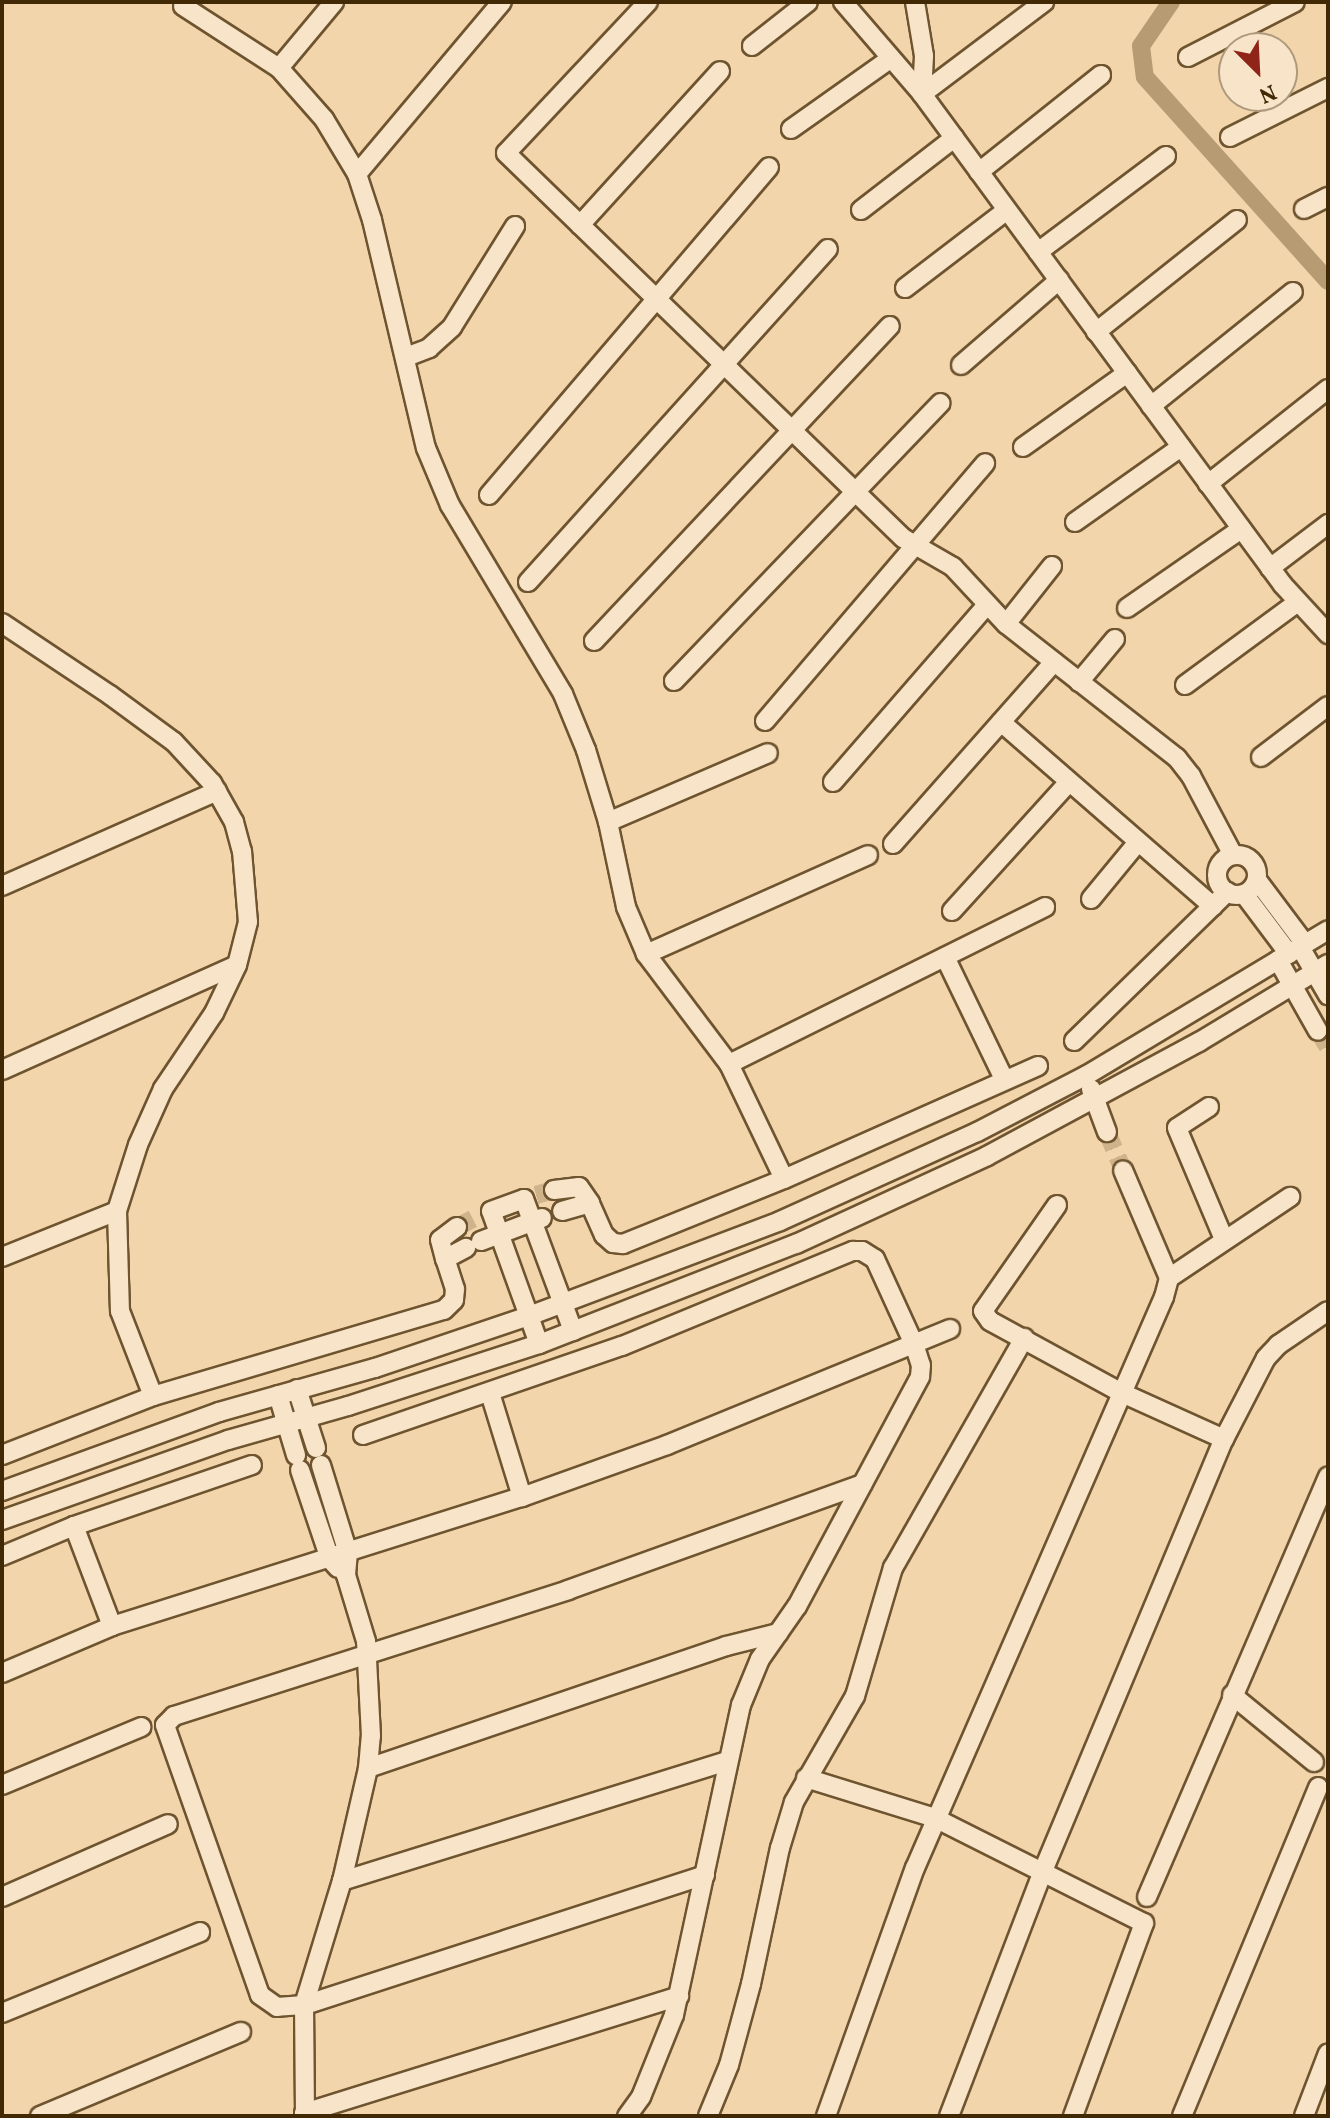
<!DOCTYPE html>
<style>
body{margin:0}
#map{position:relative;width:1330px;height:2118px;overflow:hidden;background:#f3d5ac;font-family:Vollkorn,serif}
div>[style]{position:absolute}
[style*='--x']{left:calc(var(--x)*1px);top:calc(var(--y)*1px);width:calc(var(--w)*1px);rotate:calc(var(--a)*1deg)}
.canal>*{height:18px;margin:-9px;padding:0 9px;transform-origin:9px;border-radius:9px;background:#b69b73}
.street-tunnel>*{height:18px;margin-top:-9px;transform-origin:0;background:repeating-linear-gradient(90deg,#cfb38b 0 18px,transparent 0 27px)}
.roads{filter:drop-shadow(2px 0 #6e542f) drop-shadow(-2px 0 #6e542f) drop-shadow(0 2px #6e542f) drop-shadow(0 -2px #6e542f)}
.street>*{height:18px;margin:-9px;padding:0 9px;transform-origin:9px;border-radius:9px;background:#f7e4c9}
.street>.ring{margin:-9px;padding:0;box-sizing:content-box;background:none;border:18px solid #f7e4c9;border-radius:50%}
span{translate:-50% -50%;white-space:nowrap;text-align:center;line-height:1.15;-webkit-text-stroke:7px #f7e4c9;paint-order:stroke}
.frame{position:absolute;inset:0;border:4px solid #412905;pointer-events:none}
.north{position:absolute;left:1218px;top:32px;width:80px;height:80px;box-sizing:border-box;background:#f7e4c9;border:2px solid #ae997b;border-radius:50%;rotate:156deg;font-size:22px;font-weight:700;line-height:32px;text-align:center;color:#412905}
.north::after{content:'';display:block;margin:auto;width:28px;height:36px;background:#8f2418;clip-path:polygon(50% 0,100% 100%,50% 72%,0 100%)}
</style>
<div id="map">
<div class="canal">
<i style="--x:1171;--y:2;--w:53;--a:124.3"></i>
<i style="--x:1141;--y:46;--w:31;--a:83"></i>
<i style="--x:1145;--y:77;--w:274;--a:48.1"></i>
</div>
<div class="street-tunnel">
<i style="--x:1318;--y:1031;--w:19;--a:58"></i>
<i style="--x:1107;--y:1132;--w:41;--a:67.2"></i>
<i style="--x:536;--y:1195;--w:19;--a:-16"></i>
<i style="--x:457;--y:1227;--w:18;--a:-27"></i>
</div>
<div class="roads">
<div class="street">
<i style="--x:648;--y:2;--w:207;--a:133.2"></i>
<i style="--x:506;--y:153;--w:553;--a:44.12"></i>
<i style="--x:903;--y:538;--w:58;--a:30.1"></i>
<i style="--x:953;--y:567;--w:78;--a:47.1"></i>
<i style="--x:1006;--y:624;--w:217;--a:38.1"></i>
<i style="--x:1177;--y:758;--w:23;--a:52"></i>
<i style="--x:1191;--y:776;--w:89;--a:62"></i>
<i style="--x:843;--y:2;--w:121;--a:49.3"></i>
<i style="--x:922;--y:94;--w:609;--a:53.68"></i>
<i style="--x:1283;--y:585;--w:67;--a:47.4"></i>
<i style="--x:915;--y:2;--w:55;--a:80.5"></i>
<i style="--x:924;--y:56;--w:38;--a:93"></i>
<i style="--x:183;--y:6;--w:114;--a:32.9"></i>
<i style="--x:279;--y:68;--w:68;--a:48.6"></i>
<i style="--x:324;--y:119;--w:64;--a:59"></i>
<i style="--x:357;--y:174;--w:48;--a:71.9"></i>
<i style="--x:372;--y:220;--w:234;--a:76.7"></i>
<i style="--x:426;--y:448;--w:62;--a:67.2"></i>
<i style="--x:450;--y:505;--w:220;--a:59.1"></i>
<i style="--x:563;--y:694;--w:61;--a:67.7"></i>
<i style="--x:586;--y:750;--w:75;--a:73"></i>
<i style="--x:608;--y:822;--w:87;--a:78"></i>
<i style="--x:626;--y:907;--w:51;--a:66.9"></i>
<i style="--x:646;--y:954;--w:138;--a:53"></i>
<i style="--x:729;--y:1064;--w:127;--a:64.4"></i>
<i style="--x:784;--y:1179;--w:174;--a:158"></i>
<i style="--x:623;--y:1244;--w:10;--a:-174"></i>
<i style="--x:613;--y:1243;--w:12;--a:-138"></i>
<i style="--x:604;--y:1235;--w:35;--a:-114"></i>
<i style="--x:752;--y:46;--w:71;--a:-38.2"></i>
<i style="--x:1188;--y:57;--w:120;--a:-27.2"></i>
<i style="--x:279;--y:68;--w:86;--a:-50.2"></i>
<i style="--x:922;--y:94;--w:153;--a:-37"></i>
<i style="--x:791;--y:129;--w:121;--a:-35.3"></i>
<i style="--x:1230;--y:137;--w:110;--a:-26.6"></i>
<i style="--x:979;--y:172;--w:156;--a:-38.5"></i>
<i style="--x:357;--y:174;--w:225;--a:-49.9"></i>
<i style="--x:1304;--y:209;--w:27;--a:-27"></i>
<i style="--x:861;--y:210;--w:118;--a:-37.7"></i>
<i style="--x:580;--y:225;--w:208;--a:-47.7"></i>
<i style="--x:1038;--y:252;--w:160;--a:-36.9"></i>
<i style="--x:905;--y:288;--w:128;--a:-37.4"></i>
<i style="--x:1096;--y:332;--w:180;--a:-38.5"></i>
<i style="--x:406;--y:357;--w:25;--a:-21"></i>
<i style="--x:429;--y:348;--w:31;--a:-42"></i>
<i style="--x:452;--y:327;--w:119;--a:-58"></i>
<i style="--x:961;--y:365;--w:130;--a:-40.9"></i>
<i style="--x:1151;--y:406;--w:182;--a:-38.8"></i>
<i style="--x:1023;--y:447;--w:128;--a:-35.4"></i>
<i style="--x:1208;--y:484;--w:153;--a:-38.4"></i>
<i style="--x:489;--y:495;--w:431;--a:-49.5"></i>
<i style="--x:1075;--y:522;--w:130;--a:-35.3"></i>
<i style="--x:1270;--y:568;--w:73;--a:-37.2"></i>
<i style="--x:528;--y:582;--w:448;--a:-48"></i>
<i style="--x:1127;--y:608;--w:139;--a:-34.7"></i>
<i style="--x:2;--y:623;--w:130;--a:33.7"></i>
<i style="--x:110;--y:695;--w:79;--a:36.3"></i>
<i style="--x:174;--y:742;--w:56;--a:47.2"></i>
<i style="--x:212;--y:783;--w:45;--a:60.6"></i>
<i style="--x:234;--y:822;--w:30;--a:75"></i>
<i style="--x:242;--y:851;--w:71;--a:85.2"></i>
<i style="--x:248;--y:922;--w:44;--a:104.3"></i>
<i style="--x:237;--y:965;--w:53;--a:115.6"></i>
<i style="--x:214;--y:1013;--w:92;--a:123.9"></i>
<i style="--x:163;--y:1089;--w:61;--a:114.1"></i>
<i style="--x:138;--y:1145;--w:69;--a:107.7"></i>
<i style="--x:1006;--y:624;--w:74;--a:-51.6"></i>
<i style="--x:594;--y:641;--w:432;--a:-46.8"></i>
<i style="--x:674;--y:681;--w:385;--a:-46.2"></i>
<i style="--x:1079;--y:682;--w:56;--a:-50.1"></i>
<i style="--x:1185;--y:685;--w:140;--a:-36.3"></i>
<i style="--x:765;--y:721;--w:339;--a:-49.5"></i>
<i style="--x:1001;--y:722;--w:281;--a:41"></i>
<i style="--x:1261;--y:757;--w:84;--a:-37.3"></i>
<i style="--x:833;--y:782;--w:235;--a:-49"></i>
<i style="--x:608;--y:822;--w:174;--a:-23.3"></i>
<i style="--x:893;--y:844;--w:243;--a:-48.5"></i>
<i class="ring" style="left:1217px;top:855px;width:22px;height:22px"></i>
<i style="--x:1257;--y:880;--w:80;--a:53.1"></i>
<i style="--x:2;--y:886;--w:235;--a:-23.8"></i>
<i style="--x:1244;--y:894;--w:75;--a:53.1"></i>
<i style="--x:1091;--y:899;--w:74;--a:-50.5"></i>
<i style="--x:952;--y:911;--w:174;--a:-47.8"></i>
<i style="--x:1300;--y:947;--w:56;--a:59.7"></i>
<i style="--x:646;--y:954;--w:243;--a:-24"></i>
<i style="--x:945;--y:957;--w:136;--a:64.2"></i>
<i style="--x:1278;--y:960;--w:81;--a:60.6"></i>
<i style="--x:1074;--y:1041;--w:214;--a:-44.2"></i>
<i style="--x:729;--y:1064;--w:353;--a:-26.4"></i>
<i style="--x:2;--y:1070;--w:257;--a:-24.1"></i>
<i style="--x:1091;--y:1089;--w:46;--a:69.6"></i>
<i style="--x:1209;--y:1107;--w:38;--a:147"></i>
<i style="--x:1177;--y:1128;--w:121;--a:67.1"></i>
<i style="--x:784;--y:1179;--w:278;--a:-24"></i>
<i style="--x:554;--y:1190;--w:25;--a:-7"></i>
<i style="--x:579;--y:1187;--w:19;--a:55"></i>
<i style="--x:590;--y:1203;--w:29;--a:164"></i>
<i style="--x:1057;--y:1205;--w:129;--a:124.9"></i>
<i style="--x:983;--y:1311;--w:12;--a:55"></i>
<i style="--x:990;--y:1321;--w:150;--a:28.6"></i>
<i style="--x:1122;--y:1393;--w:112;--a:24.3"></i>
<i style="--x:457;--y:1227;--w:21;--a:143"></i>
<i style="--x:440;--y:1240;--w:20;--a:75"></i>
<i style="--x:445;--y:1259;--w:24;--a:-28"></i>
<i style="--x:481;--y:1241;--w:65;--a:-20.7"></i>
<i style="--x:2;--y:1257;--w:124;--a:-21.8"></i>
<i style="--x:117;--y:1211;--w:100;--a:88.3"></i>
<i style="--x:120;--y:1311;--w:91;--a:68.8"></i>
<i style="--x:1169;--y:1278;--w:146;--a:-33.8"></i>
<i style="--x:539;--y:1344;--w:141;--a:-109.8"></i>
<i style="--x:491;--y:1211;--w:35;--a:-20"></i>
<i style="--x:524;--y:1199;--w:141;--a:69.6"></i>
<i style="--x:297;--y:1389;--w:62;--a:72.1"></i>
<i style="--x:490;--y:1393;--w:109;--a:72.9"></i>
<i style="--x:278;--y:1395;--w:63;--a:73.3"></i>
<i style="--x:363;--y:1435;--w:274;--a:-19"></i>
<i style="--x:622;--y:1346;--w:250;--a:-22.4"></i>
<i style="--x:853;--y:1251;--w:9;--a:0"></i>
<i style="--x:862;--y:1251;--w:15;--a:32"></i>
<i style="--x:875;--y:1259;--w:94;--a:65.4"></i>
<i style="--x:914;--y:1344;--w:22;--a:72"></i>
<i style="--x:921;--y:1365;--w:12;--a:95"></i>
<i style="--x:920;--y:1377;--w:260;--a:118.2"></i>
<i style="--x:797;--y:1606;--w:65;--a:124.9"></i>
<i style="--x:760;--y:1659;--w:50;--a:112.4"></i>
<i style="--x:741;--y:1705;--w:317;--a:102.2"></i>
<i style="--x:674;--y:2015;--w:88;--a:111.9"></i>
<i style="--x:641;--y:2097;--w:24;--a:126"></i>
<i style="--x:2;--y:1455;--w:162;--a:-21.3"></i>
<i style="--x:153;--y:1396;--w:303;--a:-16.5"></i>
<i style="--x:444;--y:1310;--w:14;--a:-45"></i>
<i style="--x:454;--y:1300;--w:11;--a:-85"></i>
<i style="--x:455;--y:1289;--w:32;--a:-108"></i>
<i style="--x:300;--y:1470;--w:94;--a:71.4"></i>
<i style="--x:330;--y:1559;--w:12;--a:48"></i>
<i style="--x:2;--y:1491;--w:231;--a:-20"></i>
<i style="--x:219;--y:1412;--w:162;--a:-15.8"></i>
<i style="--x:375;--y:1368;--w:163;--a:-18.7"></i>
<i style="--x:529;--y:1316;--w:268;--a:-20.7"></i>
<i style="--x:780;--y:1221;--w:216;--a:-24.3"></i>
<i style="--x:977;--y:1132;--w:124;--a:-27.4"></i>
<i style="--x:1087;--y:1075;--w:281;--a:-31"></i>
<i style="--x:2;--y:1520;--w:240;--a:-19.5"></i>
<i style="--x:228;--y:1440;--w:125;--a:-15.8"></i>
<i style="--x:348;--y:1406;--w:201;--a:-18"></i>
<i style="--x:539;--y:1344;--w:276;--a:-21.3"></i>
<i style="--x:796;--y:1244;--w:210;--a:-24.7"></i>
<i style="--x:987;--y:1156;--w:241;--a:-28.3"></i>
<i style="--x:1199;--y:1042;--w:151;--a:-31.2"></i>
<i style="--x:74;--y:1526;--w:107;--a:69.2"></i>
<i style="--x:2;--y:1556;--w:78;--a:-22.6"></i>
<i style="--x:74;--y:1526;--w:188;--a:-18.9"></i>
<i style="--x:2;--y:1673;--w:120;--a:-23.1"></i>
<i style="--x:112;--y:1626;--w:430;--a:-17.5"></i>
<i style="--x:522;--y:1497;--w:154;--a:-19.7"></i>
<i style="--x:667;--y:1445;--w:306;--a:-22.3"></i>
<i style="--x:1232;--y:1695;--w:106;--a:39.3"></i>
<i style="--x:368;--y:1768;--w:378;--a:-18.8"></i>
<i style="--x:726;--y:1646;--w:54;--a:-14"></i>
<i style="--x:806;--y:1778;--w:135;--a:17.2"></i>
<i style="--x:935;--y:1818;--w:234;--a:26.7"></i>
<i style="--x:1144;--y:1923;--w:206;--a:110.2"></i>
<i style="--x:2;--y:1785;--w:151;--a:-22.6"></i>
<i style="--x:705;--y:1875;--w:422;--a:162"></i>
<i style="--x:304;--y:2005;--w:27;--a:176"></i>
<i style="--x:277;--y:2007;--w:21;--a:-145"></i>
<i style="--x:260;--y:1995;--w:286;--a:-109.4"></i>
<i style="--x:165;--y:1725;--w:13;--a:-45"></i>
<i style="--x:174;--y:1716;--w:414;--a:-17.7"></i>
<i style="--x:568;--y:1590;--w:313;--a:-19.8"></i>
<i style="--x:342;--y:1881;--w:403;--a:-17.3"></i>
<i style="--x:2;--y:1897;--w:181;--a:-23.7"></i>
<i style="--x:1147;--y:1897;--w:458;--a:-66.7"></i>
<i style="--x:2;--y:2013;--w:214;--a:-22.2"></i>
<i style="--x:304;--y:2113;--w:393;--a:-17.3"></i>
<i style="--x:40;--y:2116;--w:218;--a:-22.7"></i>
<i style="--x:305;--y:2116;--w:111;--a:-90.5"></i>
<i style="--x:304;--y:2005;--w:130;--a:-73"></i>
<i style="--x:342;--y:1881;--w:116;--a:-77"></i>
<i style="--x:368;--y:1768;--w:32;--a:-85"></i>
<i style="--x:371;--y:1736;--w:95;--a:-93"></i>
<i style="--x:366;--y:1641;--w:69;--a:-106.9"></i>
<i style="--x:346;--y:1575;--w:22;--a:-85"></i>
<i style="--x:348;--y:1553;--w:92;--a:-107.1"></i>
<i style="--x:708;--y:2116;--w:55;--a:-67.6"></i>
<i style="--x:729;--y:2065;--w:84;--a:-74.8"></i>
<i style="--x:751;--y:1984;--w:139;--a:-78"></i>
<i style="--x:780;--y:1848;--w:48;--a:-73.1"></i>
<i style="--x:794;--y:1802;--w:122;--a:-60.1"></i>
<i style="--x:855;--y:1696;--w:134;--a:-73.5"></i>
<i style="--x:893;--y:1568;--w:265;--a:-60.3"></i>
<i style="--x:826;--y:2116;--w:263;--a:-70.3"></i>
<i style="--x:915;--y:1868;--w:623;--a:-66.44"></i>
<i style="--x:1164;--y:1297;--w:20;--a:-75"></i>
<i style="--x:1169;--y:1278;--w:117;--a:-113.1"></i>
<i style="--x:949;--y:2116;--w:262;--a:-69"></i>
<i style="--x:1043;--y:1871;--w:468;--a:-67.3"></i>
<i style="--x:1224;--y:1439;--w:91;--a:-62.6"></i>
<i style="--x:1266;--y:1358;--w:18;--a:-47"></i>
<i style="--x:1278;--y:1345;--w:60;--a:-34.2"></i>
<i style="--x:1182;--y:2116;--w:356;--a:-67.5"></i>
<i style="--x:1304;--y:2116;--w:67;--a:-69.1"></i>
</div>
</div>
<div class="frame"></div>
<div class="north">N</div>
</div>
